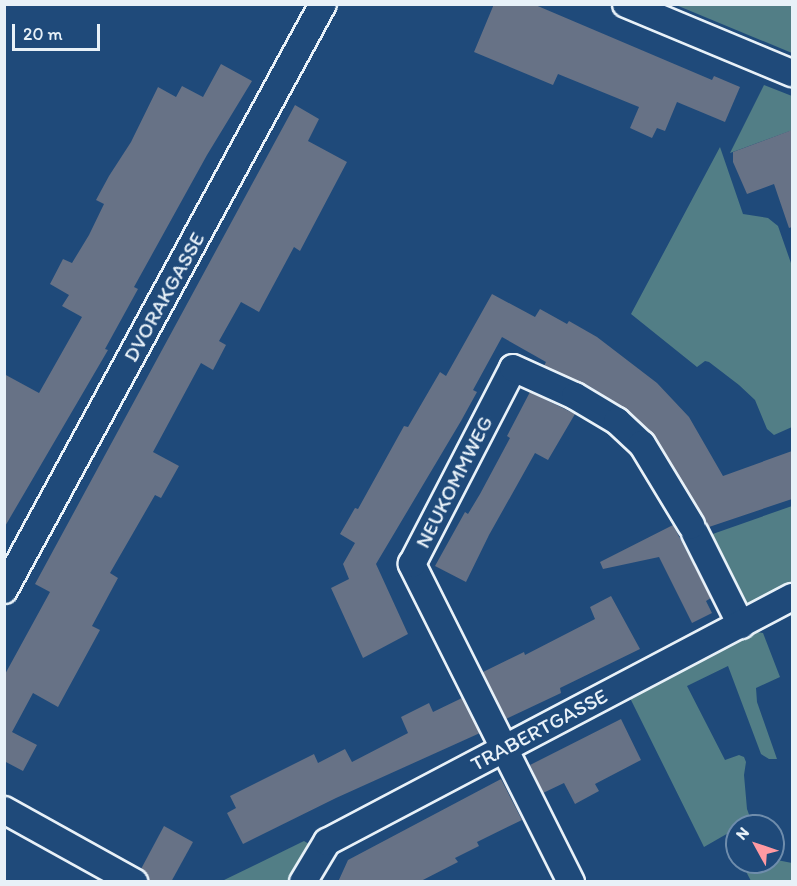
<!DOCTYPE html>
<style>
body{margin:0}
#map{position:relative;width:797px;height:886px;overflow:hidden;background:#1f4a7a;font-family:Itim,sans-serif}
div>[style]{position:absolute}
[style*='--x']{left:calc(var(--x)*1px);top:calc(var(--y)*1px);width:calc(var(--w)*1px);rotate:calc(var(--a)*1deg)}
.green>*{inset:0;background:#527e86}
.building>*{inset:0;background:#677286}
.roads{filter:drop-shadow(2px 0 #e8f1f8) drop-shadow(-2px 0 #e8f1f8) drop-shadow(0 2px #e8f1f8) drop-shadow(0 -2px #e8f1f8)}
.street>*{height:26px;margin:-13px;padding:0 13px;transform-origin:13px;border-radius:13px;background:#1f4a7a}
span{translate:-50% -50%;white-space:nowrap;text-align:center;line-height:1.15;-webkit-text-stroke:4.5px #1f4a7a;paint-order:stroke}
.street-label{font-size:21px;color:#e8f1f8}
.frame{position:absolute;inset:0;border:6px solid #e8f1f8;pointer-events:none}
.north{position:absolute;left:725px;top:814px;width:60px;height:60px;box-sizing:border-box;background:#1f4a7a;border:2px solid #6f8dac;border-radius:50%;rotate:310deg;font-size:16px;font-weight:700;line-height:24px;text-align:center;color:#e8f1f8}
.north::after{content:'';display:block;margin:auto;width:21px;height:27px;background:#ff9aa2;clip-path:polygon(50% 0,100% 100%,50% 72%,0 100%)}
.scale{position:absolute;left:12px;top:24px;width:88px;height:27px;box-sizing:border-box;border:3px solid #e8f1f8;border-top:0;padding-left:8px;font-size:18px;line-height:21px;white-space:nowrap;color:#e8f1f8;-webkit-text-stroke:4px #1f4a7a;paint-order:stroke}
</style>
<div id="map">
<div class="green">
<i style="clip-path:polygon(676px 5px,792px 5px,792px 53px)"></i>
<i style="clip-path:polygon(764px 85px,792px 96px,792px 137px,790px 131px,730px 153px)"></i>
<i style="clip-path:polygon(720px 147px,743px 214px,768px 218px,778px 226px,792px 266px,792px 427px,774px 435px,767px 429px,755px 400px,739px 385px,709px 362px,705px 361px,697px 367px,631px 314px)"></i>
<i style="clip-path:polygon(792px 506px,792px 589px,750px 610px,742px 607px,707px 536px)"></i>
<i style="clip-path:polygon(757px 632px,763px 633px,780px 677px,756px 688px,757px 702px,777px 759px,769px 759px,761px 754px,728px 666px,687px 686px,725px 760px,739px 755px,744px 757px,746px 762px,744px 775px,747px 809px,751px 820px,704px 847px,630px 698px)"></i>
<i style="clip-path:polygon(304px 841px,309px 844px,288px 881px,222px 881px)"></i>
<i style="clip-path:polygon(773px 854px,777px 860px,792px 863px,792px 881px,751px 881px,741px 862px,773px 862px)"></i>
</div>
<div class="building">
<i style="clip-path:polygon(494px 4px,533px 4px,712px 80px,714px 76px,740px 87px,725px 122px,677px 102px,665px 131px,657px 128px,652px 138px,630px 128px,639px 107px,558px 74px,553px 85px,474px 52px)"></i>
<i style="clip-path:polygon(221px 64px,252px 81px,207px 155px,134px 287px,138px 289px,105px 349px,108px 350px,4px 528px,4px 374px,39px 393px,82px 317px,62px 306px,69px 295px,50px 284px,63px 259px,72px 263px,89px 235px,104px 204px,96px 200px,109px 176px,131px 142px,158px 87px,176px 97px,182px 86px,203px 97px)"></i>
<i style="clip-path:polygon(295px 105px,319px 119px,308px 141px,347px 162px,300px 251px,294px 247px,259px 312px,241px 302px,219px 341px,226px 345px,213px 370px,201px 363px,153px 452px,179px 466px,161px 498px,155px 495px,110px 573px,118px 578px,92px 626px,100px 630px,58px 707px,33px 693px,12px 732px,37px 745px,23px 771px,4px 761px,4px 676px,50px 592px,35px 584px)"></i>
<i style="clip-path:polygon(792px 130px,792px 227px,789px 228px,774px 184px,747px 194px,733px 162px,733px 152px)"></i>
<i style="clip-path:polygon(492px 294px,535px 317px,540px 309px,567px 324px,569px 321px,597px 337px,657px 383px,689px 417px,723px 476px,792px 451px,792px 499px,709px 527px,655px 436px,627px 410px,589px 386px,544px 366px,546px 362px,502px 337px,473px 390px,477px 392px,461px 421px,376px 564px,408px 634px,363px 658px,331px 588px,349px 579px,343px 564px,355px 543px,340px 534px,355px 508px,358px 509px,404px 426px,408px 427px,440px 372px,446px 376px)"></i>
<i style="clip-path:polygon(530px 392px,575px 414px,548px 460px,535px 453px,489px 535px,466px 582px,435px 566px,465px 512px,468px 514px,480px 494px,510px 438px,507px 436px)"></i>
<i style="clip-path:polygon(673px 525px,711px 598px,706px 601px,712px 613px,692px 623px,659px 557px,603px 569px,600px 562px)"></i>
<i style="clip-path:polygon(611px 596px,640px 649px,560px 688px,561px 693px,506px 719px,483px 672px,524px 652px,525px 655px,595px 619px,590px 607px)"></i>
<i style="clip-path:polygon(462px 698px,480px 733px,336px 798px,243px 844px,227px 813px,236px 808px,230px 796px,314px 754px,318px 763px,345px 749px,352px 762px,408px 733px,401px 717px,429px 703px,433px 712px)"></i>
<i style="clip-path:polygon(621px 719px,641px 760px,595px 784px,599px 791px,575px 804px,564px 783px,543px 793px,530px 765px)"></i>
<i style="clip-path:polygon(501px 779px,522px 820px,477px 842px,479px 846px,455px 858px,458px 862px,419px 882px,338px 882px,348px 860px)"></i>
<i style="clip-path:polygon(164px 826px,193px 842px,171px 882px,149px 882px,141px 869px)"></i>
</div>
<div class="roads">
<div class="street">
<i style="--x:626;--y:4;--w:180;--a:22.6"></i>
<i style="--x:695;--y:533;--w:103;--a:63.4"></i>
<i style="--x:4;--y:590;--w:667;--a:-61.44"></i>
<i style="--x:4;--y:810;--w:149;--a:29"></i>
<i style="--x:303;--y:882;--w:47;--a:-59"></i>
<i style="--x:327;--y:842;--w:526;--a:-27.78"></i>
<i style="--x:571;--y:882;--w:356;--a:-116.6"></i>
<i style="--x:412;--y:564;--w:220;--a:-62.7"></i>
<i style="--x:513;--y:368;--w:68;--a:24.3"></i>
<i style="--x:575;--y:396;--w:49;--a:30.8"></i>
<i style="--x:617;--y:421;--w:34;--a:43"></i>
<i style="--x:642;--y:444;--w:95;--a:58.8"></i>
</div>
</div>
<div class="street-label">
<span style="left:164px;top:297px;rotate:-61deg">DVORAKGASSE</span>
<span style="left:454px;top:482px;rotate:-63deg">NEUKOMMWEG</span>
<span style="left:539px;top:730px;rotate:-28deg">TRABERTGASSE</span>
</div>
<div class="frame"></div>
<div class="north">N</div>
<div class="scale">20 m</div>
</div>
